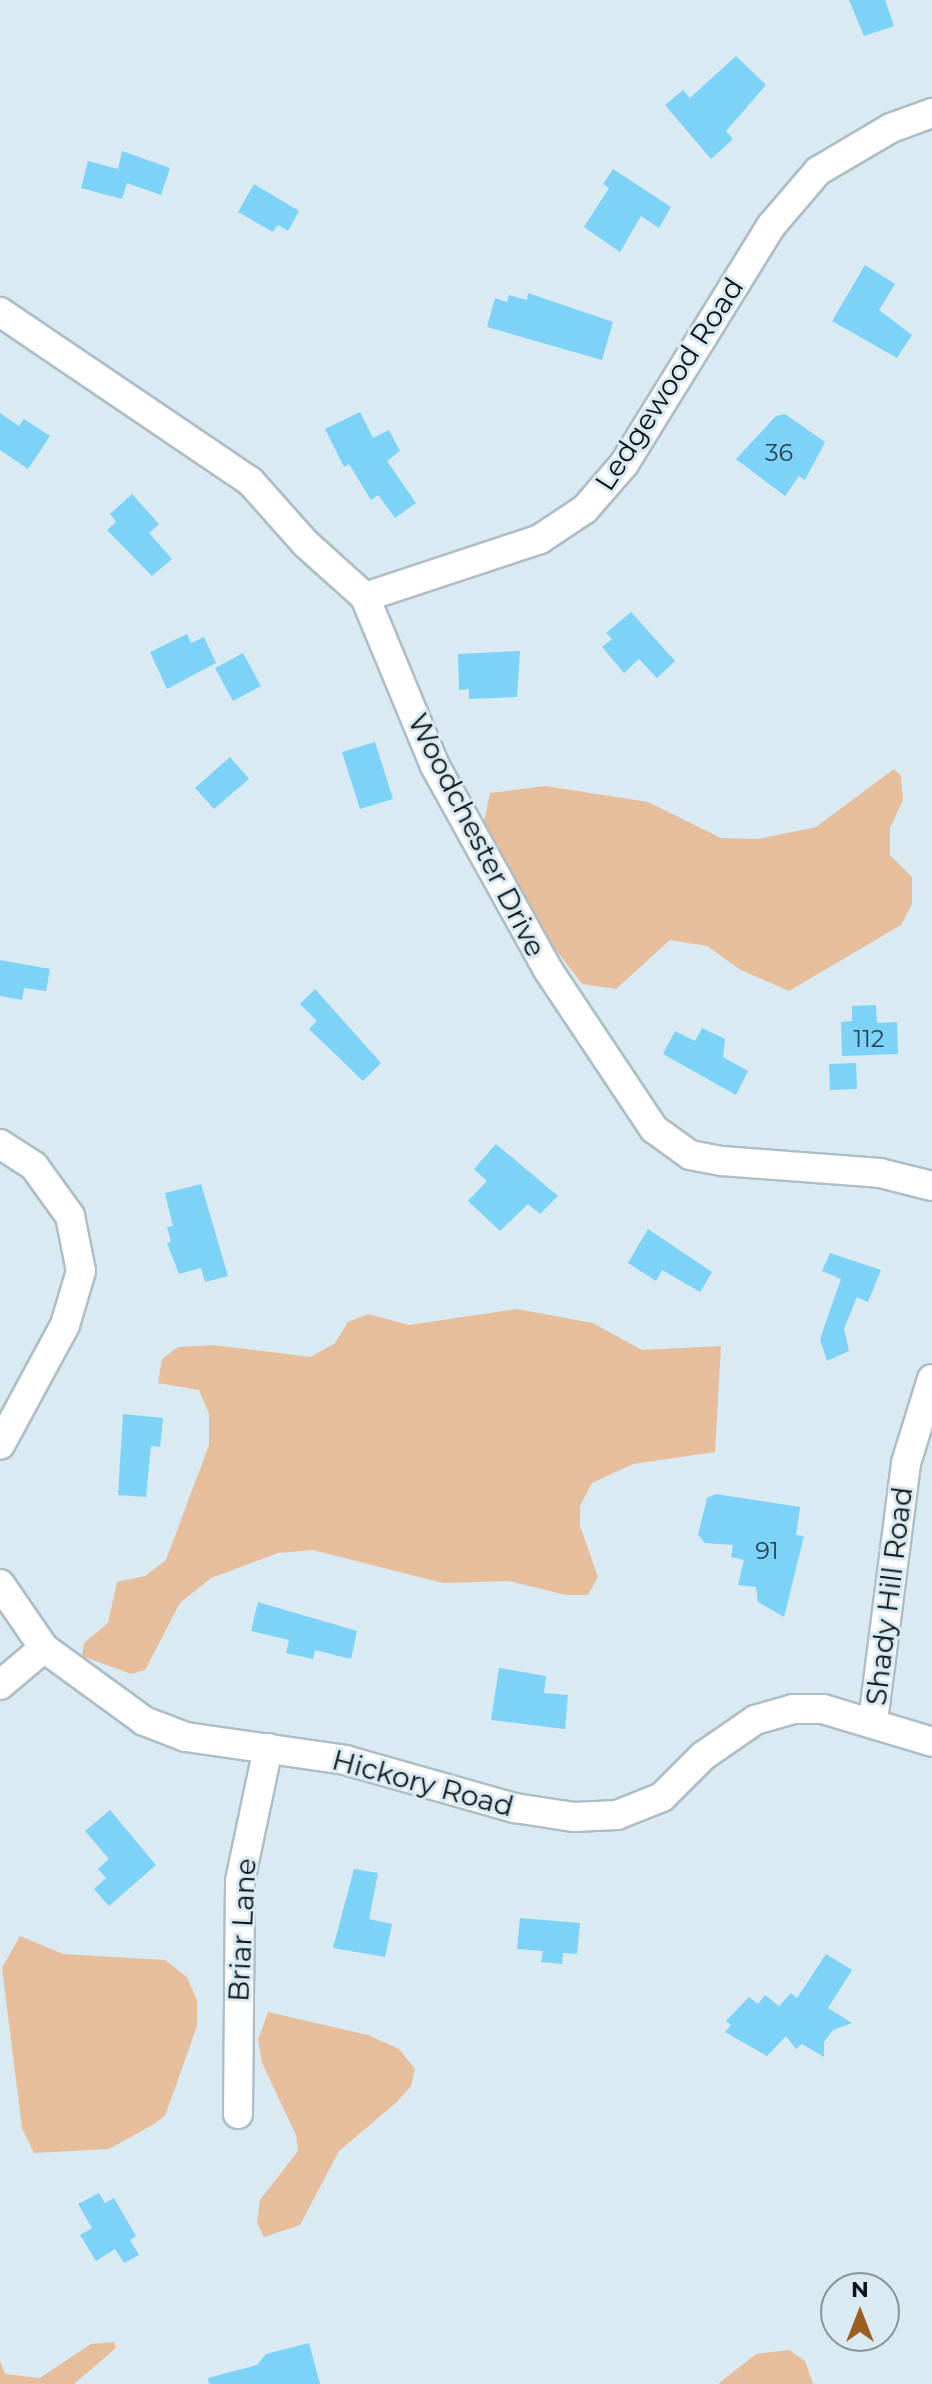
<!DOCTYPE html>
<style>
body{margin:0}
#map{position:relative;width:932px;height:2384px;overflow:hidden;background:#d9eaf3;font-family:Montserrat,sans-serif}
div>[style]{position:absolute}
[style*='--x']{left:calc(var(--x)*1px);top:calc(var(--y)*1px);width:calc(var(--w)*1px);rotate:calc(var(--a)*1deg)}
.green>*{inset:0;background:#e6be9c}
.building>*{inset:0;background:#7dd2f8}
.roads{filter:drop-shadow(2px 0 #adbec6) drop-shadow(-2px 0 #adbec6) drop-shadow(0 2px #adbec6) drop-shadow(0 -2px #adbec6)}
.minor>*{height:28px;margin:-14px;padding:0 14px;transform-origin:14px;border-radius:14px;background:#fff}
span{translate:-50% -50%;white-space:nowrap;text-align:center;line-height:1.15;-webkit-text-stroke:6px #d9eaf3;paint-order:stroke}
.number-label{font-size:24px;color:#28424e}
.number-label span{-webkit-text-stroke-width:0}
.street-label{font-size:28px;color:#0c1215}
.north{position:absolute;left:820px;top:2272px;width:80px;height:80px;box-sizing:border-box;background:#d9eaf3;border:2px solid #87949a;border-radius:50%;rotate:0deg;font-size:22px;font-weight:700;line-height:32px;text-align:center;color:#0c1215}
.north::after{content:'';display:block;margin:auto;width:28px;height:36px;background:#9c5f22;clip-path:polygon(50% 0,100% 100%,50% 72%,0 100%)}
</style>
<div id="map">
<div class="green">
<i style="clip-path:polygon(894px 769px,901px 776px,903px 800px,890px 828px,890px 855px,912px 877px,912px 904px,901px 925px,789px 991px,741px 970px,707px 946px,670px 940px,616px 989px,582px 984px,537px 925px,483px 826px,490px 793px,545px 786px,648px 802px,721px 838px,758px 839px,816px 827px)"></i>
<i style="clip-path:polygon(517px 1309px,593px 1323px,642px 1350px,721px 1346px,715px 1452px,633px 1464px,592px 1483px,580px 1506px,580px 1526px,598px 1577px,588px 1595px,566px 1595px,509px 1581px,443px 1583px,313px 1550px,278px 1553px,211px 1578px,180px 1603px,145px 1670px,131px 1674px,82px 1656px,84px 1643px,108px 1623px,117px 1582px,145px 1576px,166px 1560px,209px 1445px,209px 1414px,199px 1390px,158px 1383px,162px 1359px,178px 1347px,213px 1345px,311px 1357px,335px 1343px,348px 1322px,368px 1314px,409px 1325px)"></i>
<i style="clip-path:polygon(20px 1936px,63px 1954px,165px 1960px,187px 1977px,197px 2001px,197px 2026px,165px 2116px,154px 2124px,109px 2149px,34px 2153px,22px 2128px,2px 1968px)"></i>
<i style="clip-path:polygon(268px 2012px,368px 2035px,399px 2049px,415px 2069px,411px 2086px,397px 2102px,339px 2151px,300px 2225px,264px 2237px,257px 2223px,260px 2200px,298px 2151px,296px 2135px,262px 2063px,258px 2040px)"></i>
<i style="clip-path:polygon(114px 2342px,116px 2348px,74px 2384px,0 2384px,0 2361px,5px 2374px,40px 2378px,91px 2344px)"></i>
<i style="clip-path:polygon(789px 2350px,805px 2361px,813px 2384px,718px 2384px,756px 2354px)"></i>
</div>
<div class="building">
<i style="clip-path:polygon(849px 0,885px 0,894px 26px,864px 36px)"></i>
<i style="clip-path:polygon(736px 56px,766px 85px,726px 131px,733px 139px,711px 159px,665px 105px,683px 90px,690px 98px)"></i>
<i style="clip-path:polygon(122px 151px,170px 168px,161px 195px,127px 183px,122px 199px,81px 188px,88px 161px,118px 169px)"></i>
<i style="clip-path:polygon(613px 169px,671px 207px,659px 228px,641px 216px,620px 252px,584px 227px,609px 188px,603px 184px)"></i>
<i style="clip-path:polygon(254px 184px,299px 211px,288px 231px,278px 225px,273px 232px,238px 212px)"></i>
<i style="clip-path:polygon(865px 265px,895px 284px,879px 310px,912px 335px,897px 358px,832px 321px)"></i>
<i style="clip-path:polygon(528px 293px,613px 322px,602px 360px,487px 327px,495px 298px,507px 302px,509px 295px,527px 300px)"></i>
<i style="clip-path:polygon(360px 412px,373px 438px,389px 430px,400px 451px,387px 461px,416px 503px,395px 518px,378px 495px,371px 500px,349px 464px,344px 467px,325px 429px)"></i>
<i style="clip-path:polygon(0 413px,19px 426px,24px 419px,50px 436px,28px 469px,0 450px)"></i>
<i style="clip-path:polygon(785px 414px,825px 442px,805px 480px,799px 476px,785px 496px,736px 459px,776px 416px)"></i>
<i style="clip-path:polygon(132px 494px,159px 524px,149px 533px,172px 559px,152px 576px,107px 530px,116px 522px,110px 514px)"></i>
<i style="clip-path:polygon(631px 612px,675px 661px,657px 678px,639px 659px,624px 673px,602px 647px,612px 639px,606px 633px)"></i>
<i style="clip-path:polygon(187px 634px,191px 643px,204px 637px,216px 663px,167px 689px,150px 652px)"></i>
<i style="clip-path:polygon(520px 651px,517px 697px,469px 699px,469px 689px,459px 690px,458px 654px)"></i>
<i style="clip-path:polygon(243px 653px,261px 686px,233px 701px,215px 668px)"></i>
<i style="clip-path:polygon(375px 742px,393px 799px,360px 809px,342px 752px)"></i>
<i style="clip-path:polygon(230px 757px,249px 779px,214px 809px,195px 788px)"></i>
<i style="clip-path:polygon(0 960px,50px 969px,46px 991px,24px 988px,22px 1000px,0 996px)"></i>
<i style="clip-path:polygon(315px 989px,381px 1063px,363px 1081px,309px 1029px,317px 1021px,300px 1004px)"></i>
<i style="clip-path:polygon(876px 1005px,877px 1023px,897px 1022px,898px 1054px,842px 1056px,841px 1022px,852px 1021px,852px 1006px)"></i>
<i style="clip-path:polygon(702px 1028px,725px 1039px,723px 1057px,748px 1071px,736px 1095px,663px 1054px,675px 1031px,695px 1041px)"></i>
<i style="clip-path:polygon(856px 1063px,857px 1089px,830px 1090px,829px 1064px)"></i>
<i style="clip-path:polygon(496px 1144px,558px 1196px,540px 1214px,528px 1204px,500px 1231px,468px 1201px,487px 1181px,474px 1169px)"></i>
<i style="clip-path:polygon(201px 1184px,228px 1276px,205px 1282px,201px 1268px,179px 1274px,167px 1243px,171px 1242px,167px 1227px,173px 1226px,165px 1193px)"></i>
<i style="clip-path:polygon(648px 1229px,712px 1272px,700px 1292px,662px 1270px,656px 1281px,628px 1263px)"></i>
<i style="clip-path:polygon(830px 1253px,881px 1270px,868px 1302px,857px 1297px,844px 1329px,849px 1351px,827px 1361px,820px 1339px,841px 1279px,822px 1271px)"></i>
<i style="clip-path:polygon(123px 1414px,163px 1418px,160px 1447px,151px 1446px,146px 1497px,118px 1495px)"></i>
<i style="clip-path:polygon(716px 1494px,800px 1507px,796px 1535px,804px 1536px,784px 1617px,758px 1602px,756px 1587px,738px 1585px,744px 1560px,731px 1557px,733px 1545px,705px 1543px,698px 1535px,707px 1498px)"></i>
<i style="clip-path:polygon(258px 1602px,357px 1631px,351px 1659px,315px 1650px,313px 1659px,286px 1653px,289px 1640px,251px 1631px)"></i>
<i style="clip-path:polygon(499px 1668px,546px 1676px,544px 1693px,568px 1695px,565px 1729px,491px 1720px)"></i>
<i style="clip-path:polygon(110px 1810px,156px 1865px,109px 1906px,94px 1889px,106px 1878px,98px 1869px,109px 1859px,85px 1831px)"></i>
<i style="clip-path:polygon(354px 1869px,378px 1873px,369px 1919px,392px 1924px,385px 1957px,333px 1948px)"></i>
<i style="clip-path:polygon(520px 1918px,580px 1923px,577px 1954px,563px 1953px,562px 1964px,541px 1962px,543px 1951px,517px 1949px)"></i>
<i style="clip-path:polygon(826px 1954px,852px 1970px,828px 2008px,852px 2023px,833px 2030px,824px 2042px,824px 2057px,802px 2044px,796px 2049px,786px 2036px,767px 2056px,725px 2032px,731px 2025px,726px 2021px,749px 1997px,758px 2004px,765px 1995px,779px 2006px,791px 1993px,797px 1998px)"></i>
<i style="clip-path:polygon(99px 2193px,105px 2203px,114px 2198px,136px 2236px,130px 2240px,139px 2255px,124px 2263px,115px 2249px,96px 2261px,80px 2235px,92px 2228px,78px 2204px)"></i>
<i style="clip-path:polygon(309px 2343px,320px 2384px,209px 2384px,208px 2378px,257px 2365px,266px 2354px)"></i>
</div>
<div class="roads">
<div class="minor">
<i style="--x:0;--y:312;--w:302;--a:34.1"></i>
<i style="--x:250;--y:481;--w:83;--a:48.4"></i>
<i style="--x:305;--y:543;--w:81;--a:42"></i>
<i style="--x:365;--y:597;--w:183;--a:67.5"></i>
<i style="--x:435;--y:766;--w:233;--a:61"></i>
<i style="--x:548;--y:970;--w:191;--a:56.3"></i>
<i style="--x:654;--y:1129;--w:44;--a:35.8"></i>
<i style="--x:690;--y:1155;--w:33;--a:11"></i>
<i style="--x:722;--y:1161;--w:158;--a:4.3"></i>
<i style="--x:880;--y:1173;--w:54;--a:14"></i>
<i style="--x:365;--y:597;--w:184;--a:-18.3"></i>
<i style="--x:540;--y:539;--w:54;--a:-33.7"></i>
<i style="--x:585;--y:509;--w:60;--a:-49.1"></i>
<i style="--x:624;--y:464;--w:280;--a:-58.3"></i>
<i style="--x:771;--y:226;--w:72;--a:-49.5"></i>
<i style="--x:818;--y:171;--w:85;--a:-30.5"></i>
<i style="--x:891;--y:128;--w:44;--a:-20.1"></i>
<i style="--x:0;--y:1144;--w:40;--a:32.9"></i>
<i style="--x:34;--y:1166;--w:62;--a:54.2"></i>
<i style="--x:70;--y:1216;--w:56;--a:78.7"></i>
<i style="--x:81;--y:1271;--w:56;--a:106.5"></i>
<i style="--x:65;--y:1325;--w:136;--a:118.4"></i>
<i style="--x:0;--y:1584;--w:78;--a:55.5"></i>
<i style="--x:44;--y:1648;--w:124;--a:36.1"></i>
<i style="--x:144;--y:1721;--w:45;--a:20.9"></i>
<i style="--x:186;--y:1737;--w:161;--a:8.2"></i>
<i style="--x:345;--y:1760;--w:177;--a:15.8"></i>
<i style="--x:515;--y:1808;--w:60;--a:8.7"></i>
<i style="--x:574;--y:1817;--w:43;--a:-2.7"></i>
<i style="--x:617;--y:1815;--w:48;--a:-21.8"></i>
<i style="--x:662;--y:1797;--w:58;--a:-45"></i>
<i style="--x:703;--y:1756;--w:63;--a:-34.7"></i>
<i style="--x:755;--y:1720;--w:40;--a:-16"></i>
<i style="--x:793;--y:1709;--w:30;--a:0"></i>
<i style="--x:823;--y:1709;--w:114;--a:16.8"></i>
<i style="--x:0;--y:1685;--w:57;--a:-40.1"></i>
<i style="--x:873;--y:1721;--w:260;--a:-82.7"></i>
<i style="--x:906;--y:1463;--w:88;--a:-72.8"></i>
<i style="--x:238;--y:2114;--w:233;--a:-89.5"></i>
<i style="--x:240;--y:1881;--w:136;--a:-78.1"></i>
</div>
</div>
<div class="number-label">
<span style="left:779px;top:453px">36</span>
<span style="left:869px;top:1039px">112</span>
<span style="left:767px;top:1551px">91</span>
</div>
<div class="street-label">
<span style="left:669px;top:384px;rotate:-57deg">Ledgewood Road</span>
<span style="left:477px;top:835px;rotate:63deg">Woodchester Drive</span>
<span style="left:889px;top:1596px;rotate:-83deg">Shady Hill Road</span>
<span style="left:423px;top:1783px;rotate:15deg">Hickory Road</span>
<span style="left:242px;top:1930px;rotate:-87deg">Briar Lane</span>
</div>
<div class="north">N</div>
</div>
